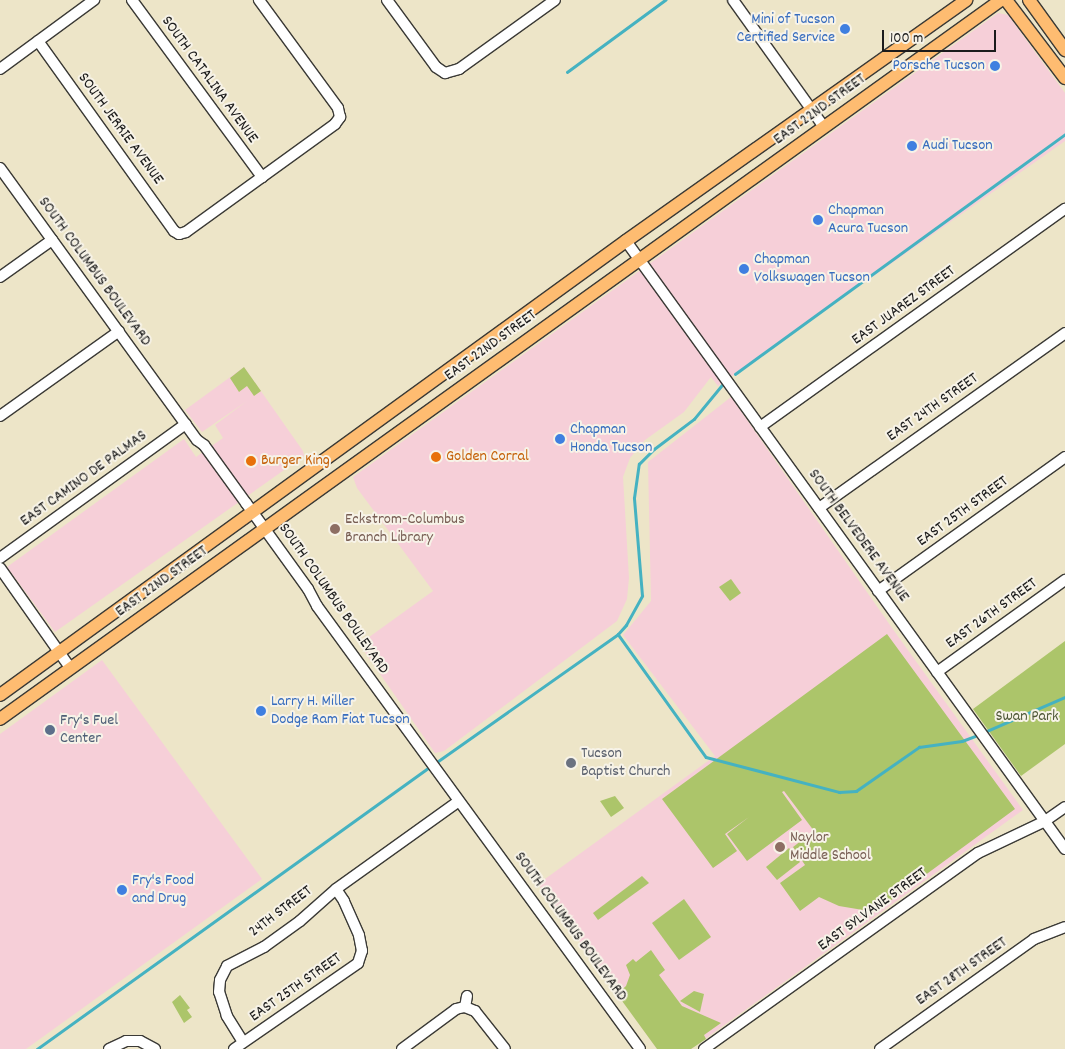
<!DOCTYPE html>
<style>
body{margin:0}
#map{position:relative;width:1065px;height:1049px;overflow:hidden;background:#ede5c8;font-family:Dekko,sans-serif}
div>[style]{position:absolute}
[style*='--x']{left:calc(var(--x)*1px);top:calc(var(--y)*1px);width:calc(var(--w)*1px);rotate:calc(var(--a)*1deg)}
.built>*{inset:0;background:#f6cfd8}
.green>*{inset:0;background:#acc56a}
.stream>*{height:2.5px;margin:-1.25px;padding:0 1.25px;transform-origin:1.25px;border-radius:1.25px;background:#45b2c1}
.roads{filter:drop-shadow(1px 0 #3b3a36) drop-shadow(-1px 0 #3b3a36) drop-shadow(0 1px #3b3a36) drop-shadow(0 -1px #3b3a36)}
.minor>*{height:10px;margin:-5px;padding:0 5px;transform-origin:5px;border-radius:5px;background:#fff}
.major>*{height:12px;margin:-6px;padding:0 6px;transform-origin:6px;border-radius:6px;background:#febc71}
.dots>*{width:14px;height:14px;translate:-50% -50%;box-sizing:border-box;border:2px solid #f7f3e8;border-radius:50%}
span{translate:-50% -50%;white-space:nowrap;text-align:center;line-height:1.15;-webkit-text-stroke:4px #f7f3e8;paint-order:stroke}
.shop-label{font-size:16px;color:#366cbe}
.right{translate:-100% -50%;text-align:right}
.left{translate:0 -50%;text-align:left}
.street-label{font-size:16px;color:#1c1c1c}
.food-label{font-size:16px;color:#c56008}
.education-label{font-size:16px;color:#785e54}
.park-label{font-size:16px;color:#4e5737}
.service-label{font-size:16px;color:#4e5e75}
.worship-label{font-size:16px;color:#5b616d}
.scale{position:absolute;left:882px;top:30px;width:114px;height:22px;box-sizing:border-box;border:2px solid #1c1c1c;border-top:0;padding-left:6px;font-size:15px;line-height:18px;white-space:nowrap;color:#1c1c1c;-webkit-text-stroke:4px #f7f3e8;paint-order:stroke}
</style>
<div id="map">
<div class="built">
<i style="clip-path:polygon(998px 13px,1008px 15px,1065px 93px,1065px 141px,718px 386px,711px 377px,684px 412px,645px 440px,630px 458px,623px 477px,629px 578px,627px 599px,617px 621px,444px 751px,435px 753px,362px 648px,365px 640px,433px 591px,357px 488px,353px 477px)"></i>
<i style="clip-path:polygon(244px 367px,303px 451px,304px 456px,55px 632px,7px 567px,184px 439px,196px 457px,223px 438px,215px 425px,247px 401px,202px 432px,185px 410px)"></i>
<i style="clip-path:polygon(731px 397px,892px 628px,1023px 810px,691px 1049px,657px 1049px,538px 884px,715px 756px,623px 635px,651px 601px,648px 462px)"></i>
<i style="clip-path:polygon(102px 660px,262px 879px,26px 1049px,0 1049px,0 734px)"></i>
</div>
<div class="green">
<i style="clip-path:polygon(244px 367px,261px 391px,254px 396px,247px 386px,239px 392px,230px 378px)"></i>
<i style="clip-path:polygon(731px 579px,741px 593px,730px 601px,719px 587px)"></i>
<i style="clip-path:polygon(887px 634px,1015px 809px,875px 912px,839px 906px,819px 897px,800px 911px,780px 883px,805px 865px,793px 847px,814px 831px,784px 791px,782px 792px,802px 820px,747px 861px,727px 834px,749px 817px,725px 834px,737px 851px,713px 868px,662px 799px)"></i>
<i style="clip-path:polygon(1065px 641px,1065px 744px,1021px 776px,973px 709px)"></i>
<i style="clip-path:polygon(615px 796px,624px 808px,611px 817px,600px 801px)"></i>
<i style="clip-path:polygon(789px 848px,800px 862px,777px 880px,766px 867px)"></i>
<i style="clip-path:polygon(642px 876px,649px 883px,598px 920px,593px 913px)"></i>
<i style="clip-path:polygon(684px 899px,711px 937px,679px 960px,652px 923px)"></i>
<i style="clip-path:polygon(651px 950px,665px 970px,659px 975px,682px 1006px,721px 1023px,704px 1035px,706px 1039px,691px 1049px,657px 1049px,617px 994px,626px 986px,630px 975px,626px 965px,633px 959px,636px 962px)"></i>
<i style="clip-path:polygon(694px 991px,704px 994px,700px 1012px,680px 1001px)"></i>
<i style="clip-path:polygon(180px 995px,190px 1008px,187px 1010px,192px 1017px,184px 1023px,172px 1002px)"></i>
</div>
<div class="stream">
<i style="--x:567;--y:72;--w:122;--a:-36.3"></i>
<i style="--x:735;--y:374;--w:408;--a:-36"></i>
<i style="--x:618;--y:634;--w:12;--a:-48"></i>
<i style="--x:626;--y:625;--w:33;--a:-61"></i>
<i style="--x:642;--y:596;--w:98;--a:-94.7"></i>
<i style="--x:634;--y:498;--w:34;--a:-82"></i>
<i style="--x:639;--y:464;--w:21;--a:-45"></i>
<i style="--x:654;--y:449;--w:50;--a:-36.9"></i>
<i style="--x:694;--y:419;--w:44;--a:-50.5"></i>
<i style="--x:987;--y:731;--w:85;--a:-23.6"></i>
<i style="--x:434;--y:764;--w:225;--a:-35.2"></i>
<i style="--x:618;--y:634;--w:151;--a:54.4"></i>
<i style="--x:706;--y:757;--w:138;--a:14.7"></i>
<i style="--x:839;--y:792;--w:17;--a:-3"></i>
<i style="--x:856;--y:791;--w:77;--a:-34.9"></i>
<i style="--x:919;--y:747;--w:43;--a:-7.9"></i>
<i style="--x:962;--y:741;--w:14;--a:-21"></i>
<i style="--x:37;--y:1049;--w:484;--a:-35.7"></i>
</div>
<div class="roads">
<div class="minor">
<i style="--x:132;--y:0;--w:220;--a:53.7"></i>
<i style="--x:387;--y:0;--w:83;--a:53.8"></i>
<i style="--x:436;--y:67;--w:11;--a:34"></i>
<i style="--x:733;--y:0;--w:156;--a:54.4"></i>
<i style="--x:38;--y:41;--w:234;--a:54.4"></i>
<i style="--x:174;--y:231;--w:6;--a:31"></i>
<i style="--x:179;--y:234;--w:7;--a:-16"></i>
<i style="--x:186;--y:232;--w:184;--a:-35.9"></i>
<i style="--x:335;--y:124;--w:9;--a:-54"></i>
<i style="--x:340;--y:117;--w:9;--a:-103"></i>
<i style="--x:338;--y:108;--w:134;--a:-126.2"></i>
<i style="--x:0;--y:69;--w:117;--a:-36.3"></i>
<i style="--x:445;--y:73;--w:15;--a:-16"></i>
<i style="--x:459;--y:69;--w:118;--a:-35.7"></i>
<i style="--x:0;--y:168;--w:336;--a:54.1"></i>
<i style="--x:197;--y:440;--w:9;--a:36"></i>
<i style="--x:204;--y:445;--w:72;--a:54.1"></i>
<i style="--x:246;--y:503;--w:106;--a:54.2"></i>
<i style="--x:308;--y:589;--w:19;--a:62"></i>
<i style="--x:317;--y:606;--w:548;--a:53.9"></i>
<i style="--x:626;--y:241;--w:750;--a:54.17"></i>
<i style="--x:0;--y:277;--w:64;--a:-35.4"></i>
<i style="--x:0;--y:416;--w:146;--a:-35.5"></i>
<i style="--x:760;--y:427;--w:375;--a:-35.6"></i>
<i style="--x:819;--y:508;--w:302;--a:-35.4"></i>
<i style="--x:0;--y:558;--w:229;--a:-35.8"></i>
<i style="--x:0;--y:568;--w:123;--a:54.9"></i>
<i style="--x:878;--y:591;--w:230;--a:-35.6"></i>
<i style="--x:937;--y:672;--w:158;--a:-35.7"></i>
<i style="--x:467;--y:996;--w:11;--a:100"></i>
<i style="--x:465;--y:1007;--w:11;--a:22"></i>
<i style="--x:475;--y:1011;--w:48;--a:51.7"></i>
<i style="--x:243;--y:1042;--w:31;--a:-122"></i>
<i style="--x:227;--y:1016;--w:25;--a:-108"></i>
<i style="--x:219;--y:992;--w:12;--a:-85"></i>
<i style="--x:220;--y:980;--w:16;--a:-63"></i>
<i style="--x:227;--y:966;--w:42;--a:-27.2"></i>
<i style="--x:264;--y:947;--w:44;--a:-35.8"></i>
<i style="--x:300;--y:921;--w:48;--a:-41.6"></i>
<i style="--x:336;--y:889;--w:151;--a:-35.6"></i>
<i style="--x:109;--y:1049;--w:19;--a:-25"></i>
<i style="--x:126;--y:1041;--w:14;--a:0"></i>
<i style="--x:140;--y:1041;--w:17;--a:28"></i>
<i style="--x:234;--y:1049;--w:151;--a:-34.7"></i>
<i style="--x:358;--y:963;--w:13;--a:-72"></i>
<i style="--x:362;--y:951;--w:16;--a:-101"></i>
<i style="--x:359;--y:935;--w:37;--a:-114"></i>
<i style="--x:344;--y:901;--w:14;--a:-124"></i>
<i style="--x:402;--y:1049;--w:67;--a:-36.5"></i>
<i style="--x:456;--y:1009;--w:9;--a:-13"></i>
<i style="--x:704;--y:1049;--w:337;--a:-35.6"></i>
<i style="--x:978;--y:853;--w:74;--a:-25.5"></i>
<i style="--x:1045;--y:821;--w:24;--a:-35"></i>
<i style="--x:880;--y:1049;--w:189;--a:-35.5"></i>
<i style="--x:1034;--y:939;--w:33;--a:-21"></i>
</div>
<div class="major">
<i style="--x:1006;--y:0;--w:98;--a:52.9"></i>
<i style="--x:1029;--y:0;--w:62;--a:54.2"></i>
<i style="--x:0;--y:695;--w:773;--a:-35.95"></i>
<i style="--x:626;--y:241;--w:417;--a:-35.3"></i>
<i style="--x:0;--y:719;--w:1232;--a:-35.69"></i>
</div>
</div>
<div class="dots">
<i style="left:845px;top:29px;background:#3f7fe0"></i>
<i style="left:995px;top:66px;background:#3f7fe0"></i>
<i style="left:912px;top:146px;background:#3f7fe0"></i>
<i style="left:818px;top:220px;background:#3f7fe0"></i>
<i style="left:744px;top:269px;background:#3f7fe0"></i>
<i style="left:560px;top:439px;background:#3f7fe0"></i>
<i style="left:436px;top:457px;background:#e8710a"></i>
<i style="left:251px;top:461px;background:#e8710a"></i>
<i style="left:335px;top:529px;background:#8d6e63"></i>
<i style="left:261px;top:711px;background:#3f7fe0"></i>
<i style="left:50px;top:730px;background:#5c6f8a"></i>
<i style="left:571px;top:763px;background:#6b7280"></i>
<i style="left:780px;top:847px;background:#8d6e63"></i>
<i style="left:122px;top:890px;background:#3f7fe0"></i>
</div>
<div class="shop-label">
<span class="right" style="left:835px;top:29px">Mini of Tucson<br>Certified Service</span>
<span class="right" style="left:985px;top:66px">Porsche Tucson</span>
<span class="left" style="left:922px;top:146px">Audi Tucson</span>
<span class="left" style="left:828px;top:220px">Chapman<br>Acura Tucson</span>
<span class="left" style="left:754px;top:269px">Chapman<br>Volkswagen Tucson</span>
<span class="left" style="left:570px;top:439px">Chapman<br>Honda Tucson</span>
<span class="left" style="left:271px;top:711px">Larry H. Miller<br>Dodge Ram Fiat Tucson</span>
<span class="left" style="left:132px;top:890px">Fry's Food<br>and Drug</span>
</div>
<div class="street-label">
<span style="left:209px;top:80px;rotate:54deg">SOUTH CATALINA AVENUE</span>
<span style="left:820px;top:110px;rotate:-36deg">EAST 22ND STREET</span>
<span style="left:120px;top:129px;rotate:54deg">SOUTH JERRIE AVENUE</span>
<span style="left:94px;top:272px;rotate:54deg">SOUTH COLUMBUS BOULEVARD</span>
<span style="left:904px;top:306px;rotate:-36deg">EAST JUAREZ STREET</span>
<span style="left:491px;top:346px;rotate:-36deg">EAST 22ND STREET</span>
<span style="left:933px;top:408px;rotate:-35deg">EAST 24TH STREET</span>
<span style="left:84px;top:479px;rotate:-36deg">EAST CAMINO DE PALMAS</span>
<span style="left:963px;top:512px;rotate:-36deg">EAST 25TH STREET</span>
<span style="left:858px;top:536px;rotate:54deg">SOUTH BELVEDERE AVENUE</span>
<span style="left:162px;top:582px;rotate:-36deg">EAST 22ND STREET</span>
<span style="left:333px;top:599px;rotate:55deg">SOUTH COLUMBUS BOULEVARD</span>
<span style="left:992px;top:614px;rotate:-36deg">EAST 26TH STREET</span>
<span style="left:873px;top:910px;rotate:-36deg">EAST SYLVANE STREET</span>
<span style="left:281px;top:912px;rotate:-37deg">24TH STREET</span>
<span style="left:570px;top:927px;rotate:54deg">SOUTH COLUMBUS BOULEVARD</span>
<span style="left:962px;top:972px;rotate:-35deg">EAST 28TH STREET</span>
<span style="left:296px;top:988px;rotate:-35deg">EAST 25TH STREET</span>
</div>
<div class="food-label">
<span class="left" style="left:446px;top:457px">Golden Corral</span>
<span class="left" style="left:261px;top:461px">Burger King</span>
</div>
<div class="education-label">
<span class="left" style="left:345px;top:529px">Eckstrom-Columbus<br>Branch Library</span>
<span class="left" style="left:790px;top:847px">Naylor<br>Middle School</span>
</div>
<div class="park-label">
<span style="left:1027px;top:717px">Swan Park</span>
</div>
<div class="service-label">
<span class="left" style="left:60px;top:730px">Fry's Fuel<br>Center</span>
</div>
<div class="worship-label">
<span class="left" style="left:581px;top:763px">Tucson<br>Baptist Church</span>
</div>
<div class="scale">100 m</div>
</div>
